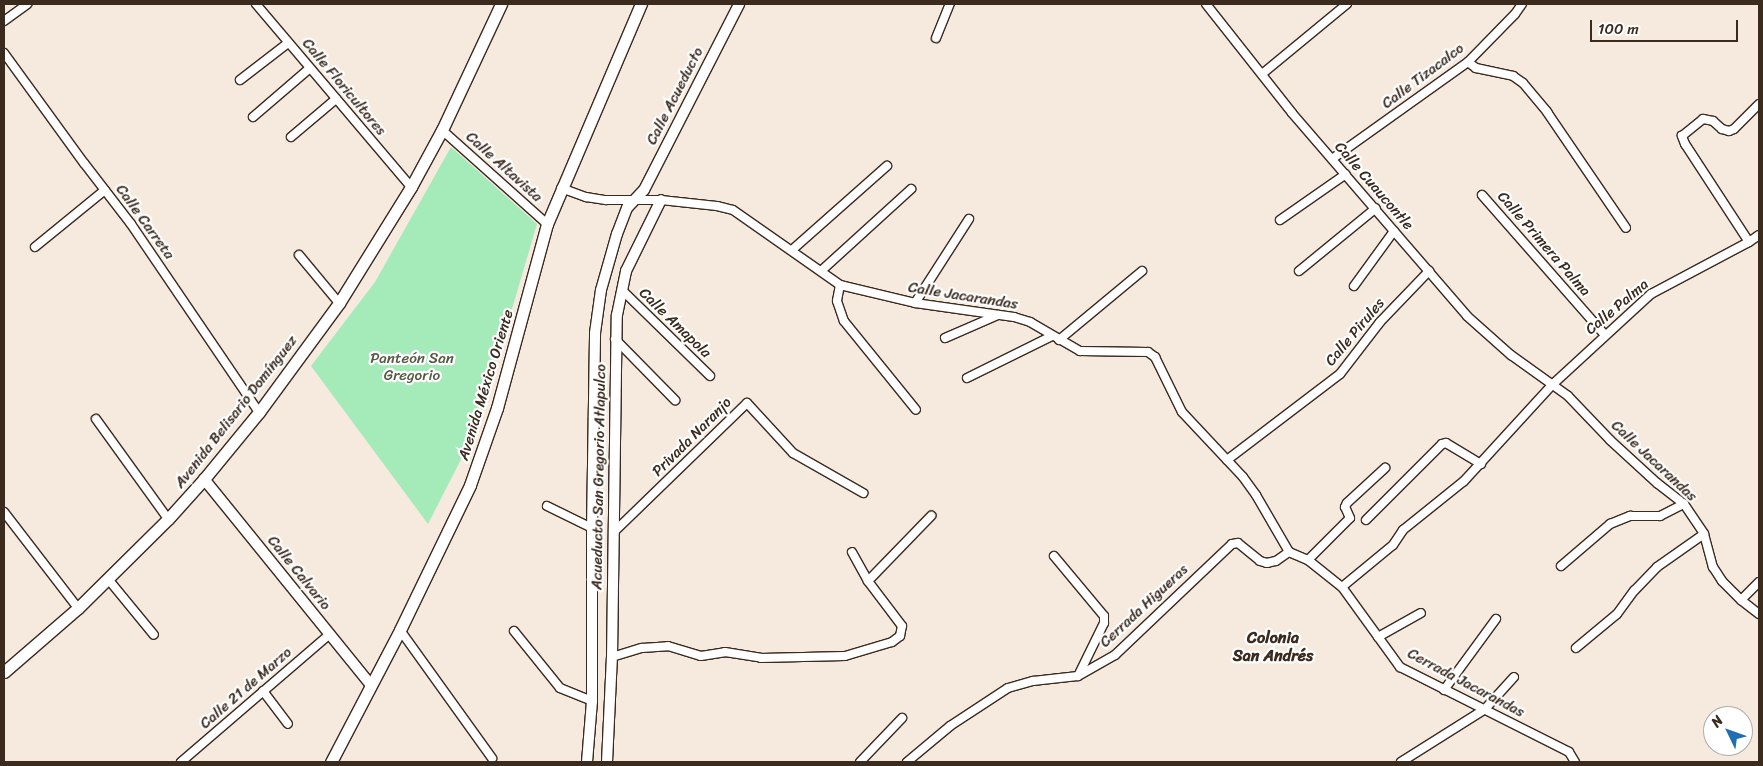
<!DOCTYPE html>
<meta charset="utf-8">
<style>
body{margin:0}
#map{position:relative;width:1763px;height:766px;overflow:hidden;background:#f6e9de;font-family:Sriracha,sans-serif}
div>[style]{position:absolute}
[style*='--x']{left:calc(var(--x)*1px);top:calc(var(--y)*1px);width:calc(var(--w)*1px);rotate:calc(var(--a)*1deg)}
.green>*{inset:0;background:#a4ebb9}
.roads{filter:drop-shadow(1px 0 #3b2a1e) drop-shadow(-1px 0 #3b2a1e) drop-shadow(0 1px #3b2a1e) drop-shadow(0 -1px #3b2a1e)}
.minor>*{height:8px;margin:-4px;padding:0 4px;transform-origin:4px;border-radius:4px;background:#fff}
.tertiary>*{height:10px;margin:-5px;padding:0 5px;transform-origin:5px;border-radius:5px;background:#fff}
.secondary>*{height:11px;margin:-5.5px;padding:0 5.5px;transform-origin:5.5px;border-radius:5.5px;background:#fff}
span{translate:-50% -50%;white-space:nowrap;text-align:center;line-height:1.15;-webkit-text-stroke:4.5px #fff;paint-order:stroke}
.street-label{font-size:15px;color:#3b2a1e}
.park-label{font-size:15px;color:#555a45}
.neighbourhood-label{font-size:16px;color:#3b2a1e;font-weight:700}
.frame{position:absolute;inset:0;border:5px solid #3b2a1e;pointer-events:none}
.north{position:absolute;left:1703px;top:706px;width:50px;height:50px;box-sizing:border-box;background:#fff;border:1px solid #b1aaa5;border-radius:50%;rotate:312deg;font-size:14px;font-weight:700;line-height:20px;text-align:center;color:#3b2a1e}
.north::after{content:'';display:block;margin:auto;width:18px;height:22px;background:#1f6fb2;clip-path:polygon(50% 0,100% 100%,50% 72%,0 100%)}
.scale{position:absolute;left:1590px;top:20px;width:148px;height:22px;box-sizing:border-box;border:2px solid #3b2a1e;border-top:0;padding-left:6px;font-size:15px;line-height:18px;white-space:nowrap;color:#3b2a1e;-webkit-text-stroke:4px #fff;paint-order:stroke}
</style>
<div id="map">
<div class="green">
<i style="clip-path:polygon(451px 147px,537px 224px,477px 428px,428px 524px,311px 366px,375px 282px)"></i>
</div>
<div class="roads">
<div class="minor">
<i style="--x:256;--y:4;--w:240;--a:49.7"></i>
<i style="--x:1206;--y:4;--w:139;--a:51.7"></i>
<i style="--x:1292;--y:113;--w:268;--a:49.2"></i>
<i style="--x:1467;--y:316;--w:59;--a:41.6"></i>
<i style="--x:1511;--y:355;--w:70;--a:35.7"></i>
<i style="--x:1568;--y:396;--w:61;--a:46.3"></i>
<i style="--x:1610;--y:440;--w:64;--a:42.5"></i>
<i style="--x:1657;--y:483;--w:34;--a:38"></i>
<i style="--x:1684;--y:504;--w:36;--a:56"></i>
<i style="--x:1704;--y:534;--w:34;--a:75"></i>
<i style="--x:1713;--y:567;--w:17;--a:57"></i>
<i style="--x:1722;--y:581;--w:27;--a:45"></i>
<i style="--x:1741;--y:600;--w:23;--a:38"></i>
<i style="--x:4;--y:21;--w:29;--a:-36"></i>
<i style="--x:936;--y:38;--w:37;--a:-68"></i>
<i style="--x:4;--y:53;--w:136;--a:54"></i>
<i style="--x:84;--y:163;--w:77;--a:52.4"></i>
<i style="--x:131;--y:224;--w:227;--a:55.8"></i>
<i style="--x:1468;--y:62;--w:10;--a:37"></i>
<i style="--x:1476;--y:68;--w:38;--a:12"></i>
<i style="--x:1513;--y:76;--w:12;--a:35"></i>
<i style="--x:1523;--y:83;--w:38;--a:50"></i>
<i style="--x:1547;--y:112;--w:140;--a:55.7"></i>
<i style="--x:1262;--y:74;--w:110;--a:-39.5"></i>
<i style="--x:240;--y:80;--w:61;--a:-37.6"></i>
<i style="--x:253;--y:117;--w:75;--a:-40.7"></i>
<i style="--x:442;--y:130;--w:141;--a:41.8"></i>
<i style="--x:291;--y:137;--w:59;--a:-40.2"></i>
<i style="--x:1332;--y:159;--w:167;--a:-35.5"></i>
<i style="--x:1468;--y:62;--w:67;--a:-45.6"></i>
<i style="--x:1515;--y:14;--w:12;--a:-55"></i>
<i style="--x:561;--y:188;--w:27;--a:20"></i>
<i style="--x:586;--y:197;--w:20;--a:9"></i>
<i style="--x:606;--y:200;--w:55;--a:0"></i>
<i style="--x:661;--y:200;--w:56;--a:6.1"></i>
<i style="--x:717;--y:206;--w:16;--a:14"></i>
<i style="--x:733;--y:210;--w:131;--a:35"></i>
<i style="--x:840;--y:285;--w:77;--a:13.5"></i>
<i style="--x:915;--y:303;--w:100;--a:8"></i>
<i style="--x:1014;--y:317;--w:17;--a:17"></i>
<i style="--x:1030;--y:322;--w:58;--a:30.1"></i>
<i style="--x:1080;--y:351;--w:68;--a:0.8"></i>
<i style="--x:1148;--y:352;--w:9;--a:36"></i>
<i style="--x:1155;--y:357;--w:61;--a:63.9"></i>
<i style="--x:1182;--y:412;--w:89;--a:46.8"></i>
<i style="--x:1243;--y:477;--w:22;--a:54"></i>
<i style="--x:1256;--y:495;--w:66;--a:59.9"></i>
<i style="--x:1289;--y:552;--w:21;--a:23"></i>
<i style="--x:1308;--y:560;--w:43;--a:38.5"></i>
<i style="--x:1342;--y:587;--w:99;--a:54.1"></i>
<i style="--x:1400;--y:667;--w:189;--a:26.7"></i>
<i style="--x:1569;--y:752;--w:12;--a:59"></i>
<i style="--x:1482;--y:195;--w:186;--a:48.7"></i>
<i style="--x:1280;--y:220;--w:80;--a:-34.9"></i>
<i style="--x:1749;--y:242;--w:117;--a:-123.1"></i>
<i style="--x:1685;--y:144;--w:9;--a:-111"></i>
<i style="--x:1682;--y:136;--w:27;--a:-39"></i>
<i style="--x:1703;--y:119;--w:10;--a:11"></i>
<i style="--x:1713;--y:121;--w:12;--a:42"></i>
<i style="--x:1722;--y:129;--w:7;--a:16"></i>
<i style="--x:1729;--y:131;--w:5;--a:-22"></i>
<i style="--x:1734;--y:129;--w:35;--a:-45"></i>
<i style="--x:35;--y:247;--w:90;--a:-39.2"></i>
<i style="--x:792;--y:250;--w:127;--a:-41.5"></i>
<i style="--x:299;--y:255;--w:62;--a:50.2"></i>
<i style="--x:821;--y:271;--w:122;--a:-42.3"></i>
<i style="--x:1299;--y:271;--w:99;--a:-39.3"></i>
<i style="--x:840;--y:285;--w:16;--a:101"></i>
<i style="--x:837;--y:301;--w:21;--a:71"></i>
<i style="--x:844;--y:321;--w:114;--a:51"></i>
<i style="--x:1354;--y:286;--w:68;--a:-54"></i>
<i style="--x:622;--y:290;--w:123;--a:44.3"></i>
<i style="--x:915;--y:303;--w:100;--a:-57.3"></i>
<i style="--x:945;--y:338;--w:58;--a:-23.5"></i>
<i style="--x:615;--y:339;--w:86;--a:45.5"></i>
<i style="--x:1059;--y:340;--w:108;--a:-39.7"></i>
<i style="--x:967;--y:378;--w:95;--a:-26.3"></i>
<i style="--x:96;--y:419;--w:123;--a:54.2"></i>
<i style="--x:1227;--y:460;--w:142;--a:-37.3"></i>
<i style="--x:1340;--y:374;--w:66;--a:-52.4"></i>
<i style="--x:1380;--y:322;--w:71;--a:-46.1"></i>
<i style="--x:547;--y:506;--w:50;--a:26.1"></i>
<i style="--x:4;--y:512;--w:121;--a:52.4"></i>
<i style="--x:1366;--y:520;--w:107;--a:-45"></i>
<i style="--x:1442;--y:444;--w:4;--a:-14"></i>
<i style="--x:1446;--y:443;--w:41;--a:31"></i>
<i style="--x:615;--y:531;--w:184;--a:-44.1"></i>
<i style="--x:747;--y:403;--w:68;--a:47.4"></i>
<i style="--x:793;--y:453;--w:81;--a:29.7"></i>
<i style="--x:1054;--y:556;--w:78;--a:50.2"></i>
<i style="--x:1104;--y:616;--w:7;--a:90"></i>
<i style="--x:1104;--y:623;--w:59;--a:116.1"></i>
<i style="--x:1308;--y:560;--w:59;--a:-45"></i>
<i style="--x:1350;--y:518;--w:12;--a:-114"></i>
<i style="--x:1345;--y:507;--w:4;--a:-63"></i>
<i style="--x:1347;--y:503;--w:52;--a:-42.6"></i>
<i style="--x:1561;--y:566;--w:65;--a:-40.6"></i>
<i style="--x:1610;--y:524;--w:22;--a:-22"></i>
<i style="--x:1630;--y:516;--w:30;--a:0"></i>
<i style="--x:1660;--y:516;--w:27;--a:-27"></i>
<i style="--x:108;--y:579;--w:72;--a:50.6"></i>
<i style="--x:868;--y:581;--w:91;--a:-45.9"></i>
<i style="--x:1342;--y:587;--w:66;--a:-39.5"></i>
<i style="--x:1393;--y:545;--w:18;--a:-56"></i>
<i style="--x:1403;--y:530;--w:78;--a:-38.8"></i>
<i style="--x:1464;--y:481;--w:132;--a:-47.5"></i>
<i style="--x:1553;--y:384;--w:133;--a:-42.6"></i>
<i style="--x:1651;--y:294;--w:111;--a:-28"></i>
<i style="--x:1749;--y:242;--w:12;--a:-35"></i>
<i style="--x:1741;--y:600;--w:25;--a:-45"></i>
<i style="--x:400;--y:630;--w:158;--a:54.3"></i>
<i style="--x:514;--y:631;--w:73;--a:51.1"></i>
<i style="--x:560;--y:688;--w:35;--a:22"></i>
<i style="--x:1378;--y:637;--w:49;--a:-29.2"></i>
<i style="--x:1576;--y:648;--w:53;--a:-39.7"></i>
<i style="--x:1617;--y:614;--w:29;--a:-54"></i>
<i style="--x:1634;--y:591;--w:33;--a:-46"></i>
<i style="--x:1657;--y:567;--w:57;--a:-35.1"></i>
<i style="--x:612;--y:657;--w:31;--a:-17"></i>
<i style="--x:642;--y:648;--w:26;--a:-4"></i>
<i style="--x:668;--y:646;--w:34;--a:17"></i>
<i style="--x:701;--y:656;--w:24;--a:-9"></i>
<i style="--x:725;--y:652;--w:36;--a:9"></i>
<i style="--x:761;--y:658;--w:84;--a:-1.4"></i>
<i style="--x:845;--y:656;--w:49;--a:-16.6"></i>
<i style="--x:892;--y:642;--w:10;--a:-37"></i>
<i style="--x:900;--y:636;--w:10;--a:-79"></i>
<i style="--x:902;--y:626;--w:56;--a:-127.1"></i>
<i style="--x:868;--y:581;--w:33;--a:-119"></i>
<i style="--x:1444;--y:690;--w:88;--a:-53.8"></i>
<i style="--x:263;--y:691;--w:41;--a:52.9"></i>
<i style="--x:181;--y:762;--w:196;--a:-40.7"></i>
<i style="--x:860;--y:762;--w:61;--a:-46.3"></i>
<i style="--x:907;--y:762;--w:56;--a:-39.9"></i>
<i style="--x:950;--y:726;--w:69;--a:-33.2"></i>
<i style="--x:1008;--y:688;--w:26;--a:-16"></i>
<i style="--x:1033;--y:681;--w:45;--a:-6.3"></i>
<i style="--x:1078;--y:676;--w:43;--a:-29.6"></i>
<i style="--x:1115;--y:655;--w:161;--a:-43.5"></i>
<i style="--x:1232;--y:544;--w:6;--a:-9"></i>
<i style="--x:1238;--y:543;--w:28;--a:39"></i>
<i style="--x:1260;--y:561;--w:7;--a:16"></i>
<i style="--x:1267;--y:563;--w:9;--a:-13"></i>
<i style="--x:1276;--y:561;--w:16;--a:-35"></i>
<i style="--x:1401;--y:762;--w:99;--a:-32.2"></i>
<i style="--x:1485;--y:709;--w:43;--a:-47.8"></i>
</div>
<div class="tertiary">
<i style="--x:204;--y:479;--w:265;--a:51"></i>
<i style="--x:587;--y:762;--w:61;--a:-85.3"></i>
<i style="--x:592;--y:701;--w:173;--a:-90"></i>
<i style="--x:592;--y:528;--w:195;--a:-89.1"></i>
<i style="--x:595;--y:333;--w:43;--a:-82.1"></i>
<i style="--x:601;--y:290;--w:58;--a:-74.1"></i>
<i style="--x:617;--y:234;--w:28;--a:-69"></i>
<i style="--x:627;--y:208;--w:25;--a:-47"></i>
<i style="--x:644;--y:190;--w:209;--a:-62.9"></i>
<i style="--x:607;--y:762;--w:105;--a:-87.3"></i>
<i style="--x:612;--y:657;--w:342;--a:-89.2"></i>
<i style="--x:617;--y:315;--w:45;--a:-78.4"></i>
<i style="--x:626;--y:271;--w:79;--a:-63.8"></i>
</div>
<div class="secondary">
<i style="--x:4;--y:672;--w:98;--a:-40.9"></i>
<i style="--x:78;--y:608;--w:127;--a:-44.7"></i>
<i style="--x:168;--y:519;--w:54;--a:-48"></i>
<i style="--x:204;--y:479;--w:87;--a:-50.6"></i>
<i style="--x:259;--y:412;--w:135;--a:-53.7"></i>
<i style="--x:339;--y:303;--w:137;--a:-58.2"></i>
<i style="--x:411;--y:187;--w:65;--a:-61.5"></i>
<i style="--x:442;--y:130;--w:139;--a:-64.9"></i>
<i style="--x:331;--y:762;--w:149;--a:-62.4"></i>
<i style="--x:400;--y:630;--w:161;--a:-64.2"></i>
<i style="--x:470;--y:485;--w:82;--a:-70.7"></i>
<i style="--x:497;--y:408;--w:191;--a:-74.8"></i>
<i style="--x:547;--y:224;--w:239;--a:-66.9"></i>
</div>
</div>
<div class="street-label">
<span style="left:1423px;top:76px;rotate:-37deg">Calle Tizacalco</span>
<span style="left:344px;top:87px;rotate:50deg">Calle Floricultores</span>
<span style="left:675px;top:96px;rotate:-63deg">Calle Acueducto</span>
<span style="left:504px;top:167px;rotate:42deg">Calle Altavista</span>
<span style="left:1374px;top:186px;rotate:49deg">Calle Cuaucontle</span>
<span style="left:145px;top:222px;rotate:54deg">Calle Carreta</span>
<span style="left:1544px;top:244px;rotate:49deg">Calle Primera Palma</span>
<span style="left:963px;top:296px;rotate:9deg">Calle Jacarandas</span>
<span style="left:1617px;top:307px;rotate:-40deg">Calle Palma</span>
<span style="left:675px;top:323px;rotate:44deg">Calle Amapola</span>
<span style="left:1355px;top:332px;rotate:-50deg">Calle Pirules</span>
<span style="left:486px;top:385px;rotate:-73deg">Avenida México Oriente</span>
<span style="left:236px;top:412px;rotate:-52deg">Avenida Belisario Domínguez</span>
<span style="left:692px;top:437px;rotate:-45deg">Privada Naranjo</span>
<span style="left:1654px;top:461px;rotate:43deg">Calle Jacarandas</span>
<span style="left:599px;top:477px;rotate:-89deg">Acueducto San Gregorio Atlapulco</span>
<span style="left:299px;top:573px;rotate:51deg">Calle Calvario</span>
<span style="left:1144px;top:606px;rotate:-43deg">Cerrada Higueras</span>
<span style="left:1466px;top:683px;rotate:28deg">Cerrada Jacarandas</span>
<span style="left:246px;top:688px;rotate:-41deg">Calle 21 de Marzo</span>
</div>
<div class="park-label">
<span style="left:412px;top:367px">Panteón San<br>Gregorio</span>
</div>
<div class="neighbourhood-label">
<span style="left:1273px;top:647px">Colonia<br>San Andrés</span>
</div>
<div class="frame"></div>
<div class="north">N</div>
<div class="scale">100 m</div>
</div>
